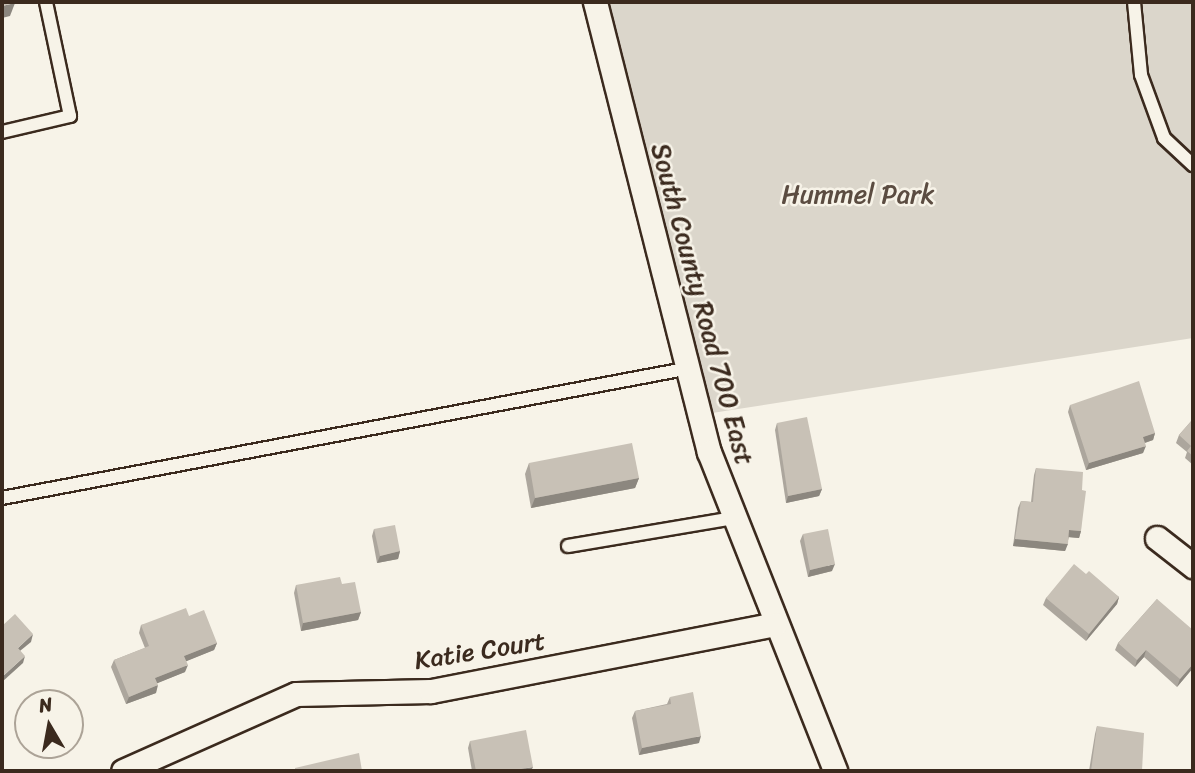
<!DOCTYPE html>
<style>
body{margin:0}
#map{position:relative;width:1195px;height:773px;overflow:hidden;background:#f7f3e8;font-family:Sriracha,sans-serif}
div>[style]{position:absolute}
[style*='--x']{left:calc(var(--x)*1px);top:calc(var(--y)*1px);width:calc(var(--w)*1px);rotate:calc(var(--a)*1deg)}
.green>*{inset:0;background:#dbd6cb}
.roads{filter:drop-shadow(2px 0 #3b2a1e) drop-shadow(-2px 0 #3b2a1e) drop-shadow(0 2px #3b2a1e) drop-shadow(0 -2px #3b2a1e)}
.lane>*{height:12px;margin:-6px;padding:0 6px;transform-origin:6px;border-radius:6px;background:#f7f3e8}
.street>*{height:23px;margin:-11.5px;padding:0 11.5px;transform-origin:11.5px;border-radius:11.5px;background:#f7f3e8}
.wall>*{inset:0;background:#aca69d}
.shaded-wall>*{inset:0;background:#8c877f}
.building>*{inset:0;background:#c8c1b6}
span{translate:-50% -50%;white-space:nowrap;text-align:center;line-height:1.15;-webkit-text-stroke:5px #f7f3e8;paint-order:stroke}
.park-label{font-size:26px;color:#5b4c41}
.street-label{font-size:26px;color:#3b2a1e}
.frame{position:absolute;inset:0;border:4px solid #3b2a1e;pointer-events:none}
.north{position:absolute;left:14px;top:689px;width:70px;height:70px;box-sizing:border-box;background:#f7f3e8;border:2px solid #aca397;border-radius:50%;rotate:350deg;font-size:19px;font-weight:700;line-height:28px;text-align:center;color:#3b2a1e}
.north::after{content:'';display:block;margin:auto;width:24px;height:32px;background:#3b2a1e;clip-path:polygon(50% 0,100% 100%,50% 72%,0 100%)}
</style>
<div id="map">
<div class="green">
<i style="clip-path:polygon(608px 2px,1193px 2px,1193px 338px,712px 413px)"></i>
</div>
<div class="roads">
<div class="lane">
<i style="--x:1134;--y:2;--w:73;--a:84.5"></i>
<i style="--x:1141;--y:75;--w:67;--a:69.9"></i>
<i style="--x:1164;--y:138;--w:40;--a:43"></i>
<i style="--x:2;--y:132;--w:70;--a:-13.2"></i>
<i style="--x:70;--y:116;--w:116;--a:-101.9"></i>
<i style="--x:2;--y:498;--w:695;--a:-10.7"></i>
<i style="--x:568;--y:546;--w:168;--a:-9.6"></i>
</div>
<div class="street">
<i style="--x:595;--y:2;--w:464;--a:75.8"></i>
<i style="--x:709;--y:452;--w:343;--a:68.4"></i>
<i style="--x:1157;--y:538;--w:46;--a:37.9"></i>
<i style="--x:123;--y:771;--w:189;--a:-24"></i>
<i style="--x:296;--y:694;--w:135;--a:-1.3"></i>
<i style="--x:431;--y:691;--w:350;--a:-11"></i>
</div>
</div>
<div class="wall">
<i style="clip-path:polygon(1070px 405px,1155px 433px,1153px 440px,1145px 443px,1143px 453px,1086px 470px,1068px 412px)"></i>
<i style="clip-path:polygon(1193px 419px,1193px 465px,1185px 458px,1187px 452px,1176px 443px,1179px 435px)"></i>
<i style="clip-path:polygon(777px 423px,822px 489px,819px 496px,786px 503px,775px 430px)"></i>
<i style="clip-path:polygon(529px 463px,639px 478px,635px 488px,531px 508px,525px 474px)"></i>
<i style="clip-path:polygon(1036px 468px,1082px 490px,1081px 531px,1079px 538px,1069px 537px,1065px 551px,1013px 546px,1018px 508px,1021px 501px,1031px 502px,1034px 475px)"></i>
<i style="clip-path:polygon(374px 529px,400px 551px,398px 559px,377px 563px,372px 536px)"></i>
<i style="clip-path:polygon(803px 534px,832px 571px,808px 577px,800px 541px)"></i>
<i style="clip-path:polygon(1086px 574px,1119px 597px,1117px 604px,1086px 641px,1043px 605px,1046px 598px)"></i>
<i style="clip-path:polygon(342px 584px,361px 612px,358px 620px,301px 631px,294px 593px,296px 585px)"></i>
<i style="clip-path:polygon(1157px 599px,1193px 668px,1177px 687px,1144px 657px,1135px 667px,1115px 650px,1118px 643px)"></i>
<i style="clip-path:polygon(189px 616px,217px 643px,214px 650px,186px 661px,185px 672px,157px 683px,156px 693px,126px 704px,111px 667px,114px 660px,145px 648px,139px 633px,141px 625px)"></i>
<i style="clip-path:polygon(670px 697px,699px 743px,639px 755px,632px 718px,635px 711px,667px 704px)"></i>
<i style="clip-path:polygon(1097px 726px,1142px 771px,1089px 771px,1095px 734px)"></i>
<i style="clip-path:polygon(470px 741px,531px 771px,472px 771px,468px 748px)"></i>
</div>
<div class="shaded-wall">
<i style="clip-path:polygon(15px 3px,10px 16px,2px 18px,2px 6px)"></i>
<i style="clip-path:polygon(1155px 433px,1153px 440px,1141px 444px,1143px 437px)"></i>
<i style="clip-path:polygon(1146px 446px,1143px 453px,1086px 470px,1089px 463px)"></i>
<i style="clip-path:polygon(639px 478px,635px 488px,531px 508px,535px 498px)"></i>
<i style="clip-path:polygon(822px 489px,819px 496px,786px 503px,788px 496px)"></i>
<i style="clip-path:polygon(1069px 530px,1081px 531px,1079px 538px,1067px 537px)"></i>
<i style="clip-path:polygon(1015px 539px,1068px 544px,1065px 551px,1013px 546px)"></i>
<i style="clip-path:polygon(400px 551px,398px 559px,377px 563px,380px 556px)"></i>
<i style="clip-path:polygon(835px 564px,832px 571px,808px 577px,810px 570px)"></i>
<i style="clip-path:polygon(1119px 597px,1117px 604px,1086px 641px,1089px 634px)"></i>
<i style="clip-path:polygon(361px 612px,358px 620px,301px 631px,303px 623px)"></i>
<i style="clip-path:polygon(33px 634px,31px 642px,15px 655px,18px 648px)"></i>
<i style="clip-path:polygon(217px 643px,214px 650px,182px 663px,184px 656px)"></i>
<i style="clip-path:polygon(1146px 650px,1144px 657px,1135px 667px,1137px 660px)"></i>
<i style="clip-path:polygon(25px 656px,23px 663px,2px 682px,2px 677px)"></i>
<i style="clip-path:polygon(1193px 664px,1193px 668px,1177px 687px,1180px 679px)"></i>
<i style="clip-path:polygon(188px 665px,185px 672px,153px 685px,155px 678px)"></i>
<i style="clip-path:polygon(158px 685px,156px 693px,126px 704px,129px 697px)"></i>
<i style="clip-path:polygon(701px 736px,699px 743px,639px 755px,642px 748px)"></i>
<i style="clip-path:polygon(533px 767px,531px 771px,509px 771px)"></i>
</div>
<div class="building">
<i style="clip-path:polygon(2px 2px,15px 2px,15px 3px,2px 6px)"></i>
<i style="clip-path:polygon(1139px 381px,1155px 433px,1143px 437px,1146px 446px,1089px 463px,1070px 405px)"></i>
<i style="clip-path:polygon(807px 417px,822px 489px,788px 496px,777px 423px)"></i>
<i style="clip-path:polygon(1193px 419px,1193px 456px,1187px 451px,1191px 446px,1179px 435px)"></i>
<i style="clip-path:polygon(632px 443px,639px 478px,535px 498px,529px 463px)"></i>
<i style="clip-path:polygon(1036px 468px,1083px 472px,1082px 490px,1086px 491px,1081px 531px,1069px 530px,1068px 544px,1015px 539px,1021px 501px,1033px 502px)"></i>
<i style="clip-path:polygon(395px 525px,400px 551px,380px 556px,374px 529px)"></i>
<i style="clip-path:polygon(828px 529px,835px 564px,810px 570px,803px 534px)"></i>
<i style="clip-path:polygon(1074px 564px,1086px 574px,1089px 571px,1119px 597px,1089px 634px,1046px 598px)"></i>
<i style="clip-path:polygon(340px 577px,342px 584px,355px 582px,361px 612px,303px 623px,296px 585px)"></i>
<i style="clip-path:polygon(1157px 599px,1193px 630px,1193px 664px,1180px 679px,1146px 650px,1137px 660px,1118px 643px)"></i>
<i style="clip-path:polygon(186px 608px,189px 616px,204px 610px,217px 643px,184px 656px,188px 665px,155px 678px,158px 685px,129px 697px,114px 660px,149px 646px,141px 625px)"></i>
<i style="clip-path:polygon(15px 614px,33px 634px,18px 648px,25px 656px,2px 677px,2px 626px)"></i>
<i style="clip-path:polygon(693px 692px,701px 736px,642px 748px,635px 711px,671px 704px,670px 697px)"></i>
<i style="clip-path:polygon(1097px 726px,1144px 733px,1142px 771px,1091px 771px)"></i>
<i style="clip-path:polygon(526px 730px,533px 767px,509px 771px,476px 771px,470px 741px)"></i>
<i style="clip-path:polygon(359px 753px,362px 771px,295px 771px,295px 768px)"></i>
</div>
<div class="park-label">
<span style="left:858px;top:195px">Hummel Park</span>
</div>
<div class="street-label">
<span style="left:702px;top:304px;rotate:75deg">South County Road 700 East</span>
<span style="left:480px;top:651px;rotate:-9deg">Katie Court</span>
</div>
<div class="frame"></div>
<div class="north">N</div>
</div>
